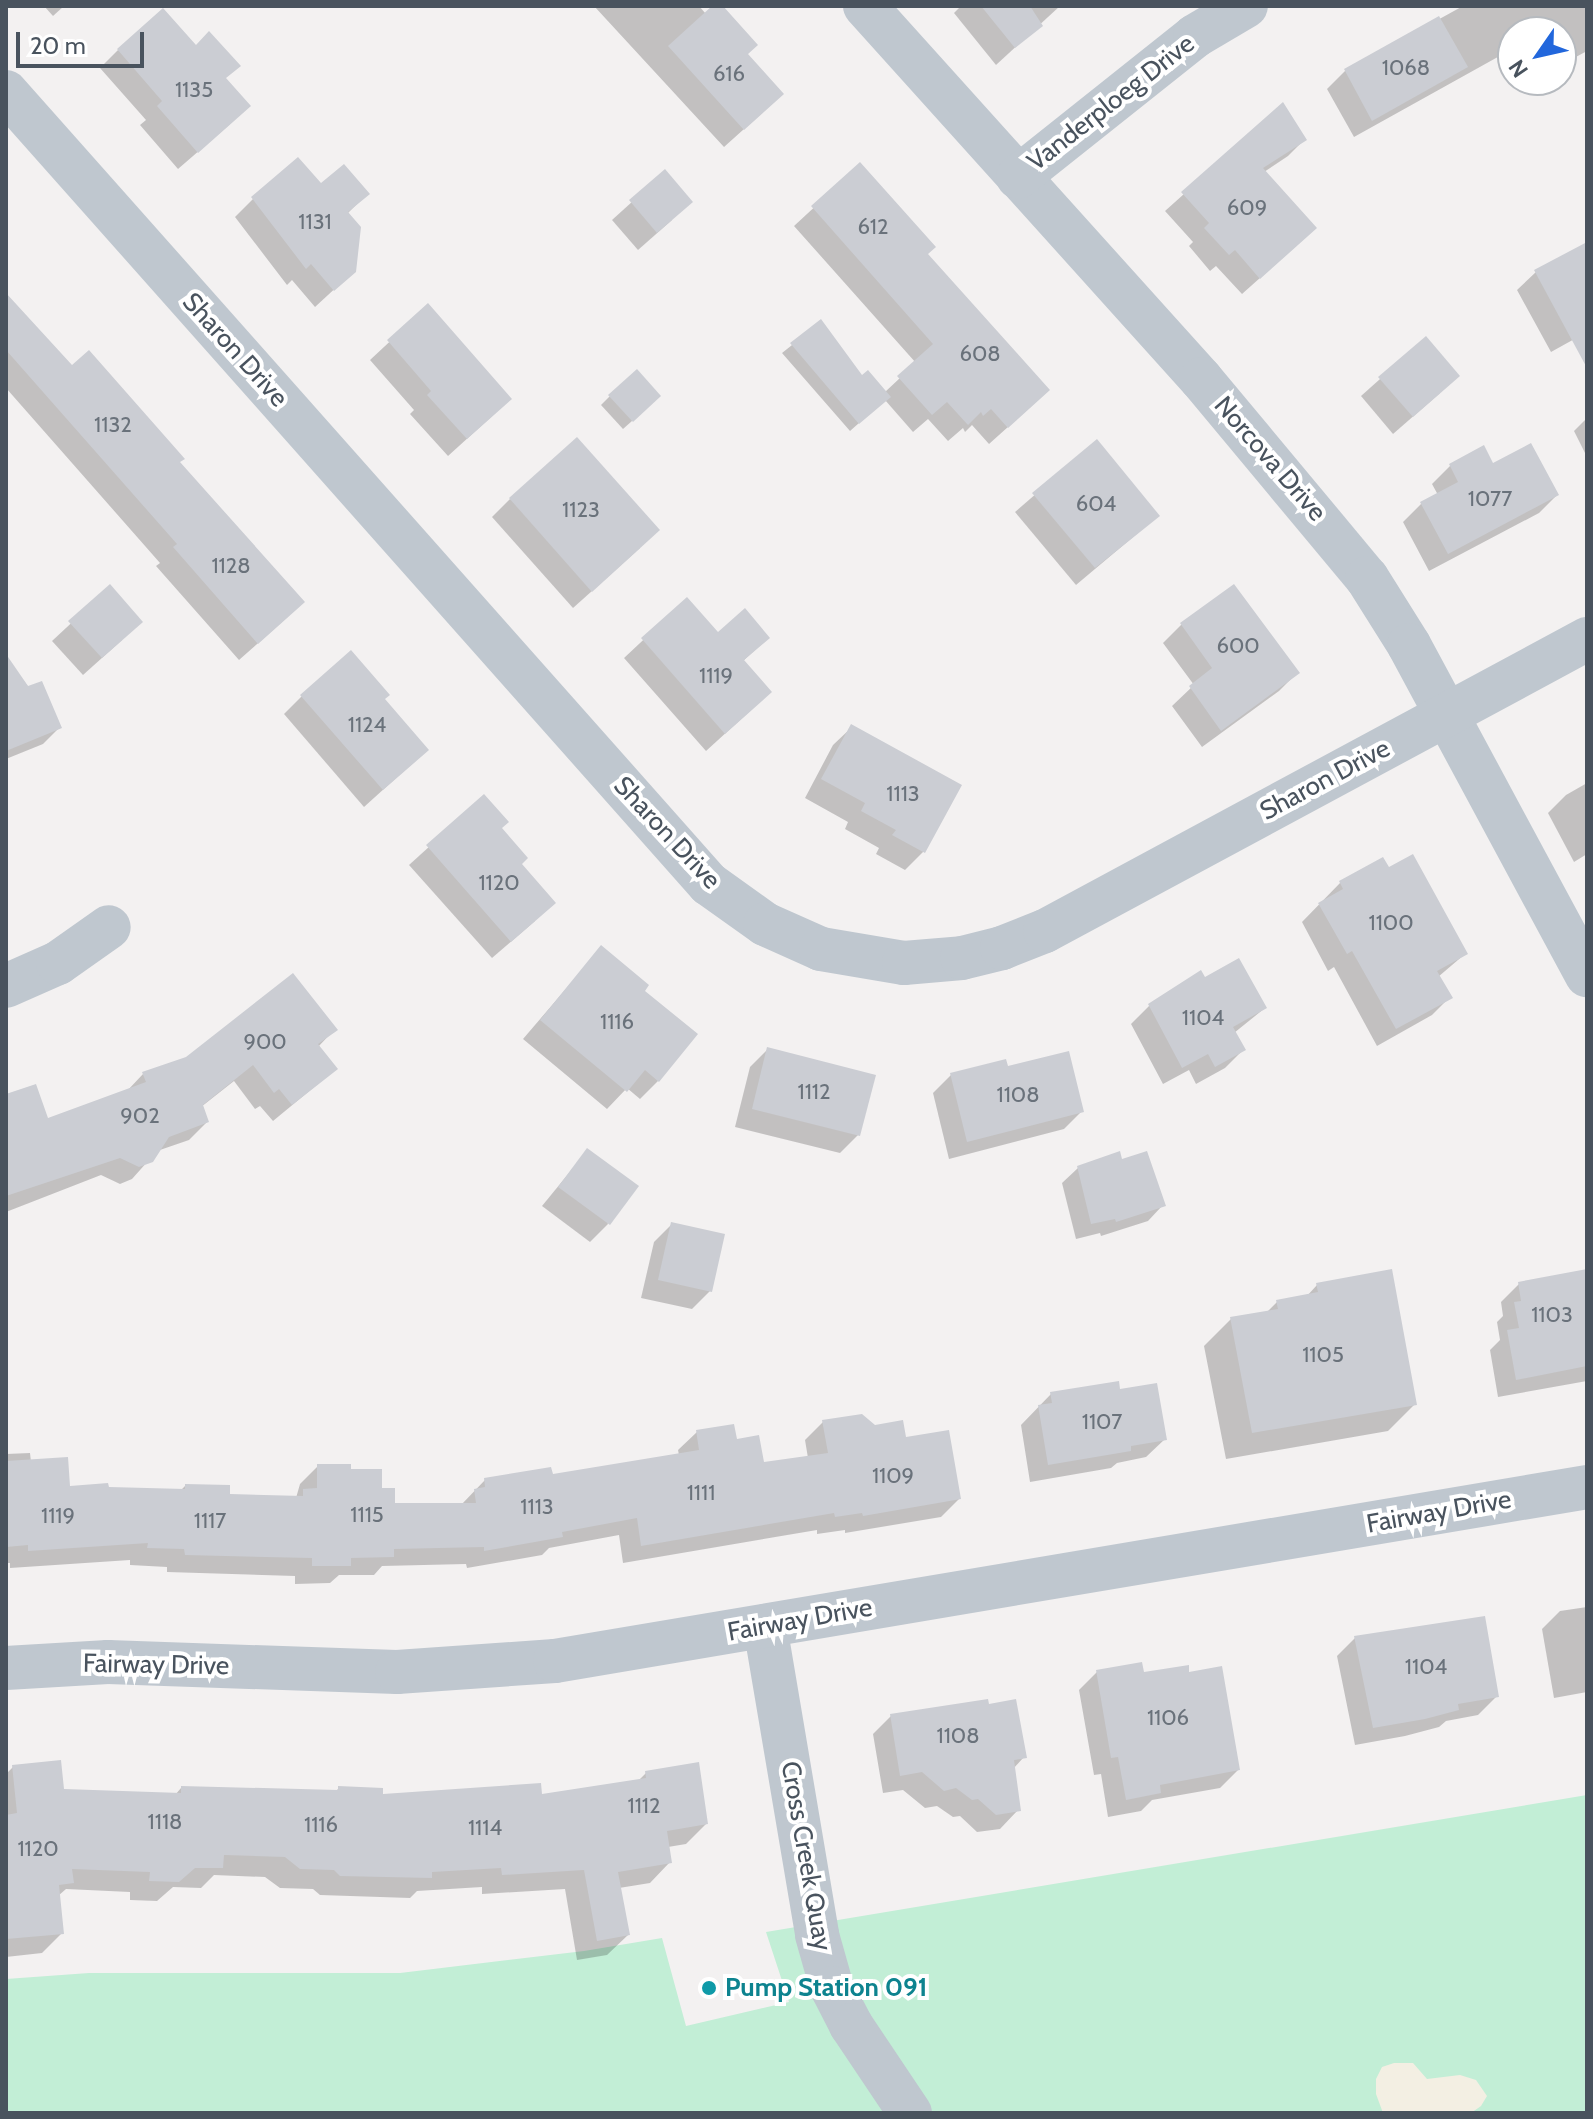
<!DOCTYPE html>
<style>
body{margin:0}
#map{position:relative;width:1593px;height:2119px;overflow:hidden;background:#f3f1f1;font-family:Cabin,sans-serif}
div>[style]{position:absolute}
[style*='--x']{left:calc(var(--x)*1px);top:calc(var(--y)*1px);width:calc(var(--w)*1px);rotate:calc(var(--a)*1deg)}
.green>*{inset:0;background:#c2eed6}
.sand>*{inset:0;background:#f3efe3}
.shadow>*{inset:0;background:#0003}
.building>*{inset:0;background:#cbcdd3}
.minor>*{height:44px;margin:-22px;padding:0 22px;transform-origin:22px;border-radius:22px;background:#bfc7cf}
.dots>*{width:22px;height:22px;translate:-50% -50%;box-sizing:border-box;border:4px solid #fff;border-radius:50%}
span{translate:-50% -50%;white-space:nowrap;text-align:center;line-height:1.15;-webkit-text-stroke:8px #fff;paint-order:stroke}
.number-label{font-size:22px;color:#6a727b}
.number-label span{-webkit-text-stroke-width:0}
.street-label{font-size:26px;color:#49535e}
.culture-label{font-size:26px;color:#0d838f;font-weight:700}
.left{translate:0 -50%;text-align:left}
.frame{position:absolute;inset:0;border:8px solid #49535e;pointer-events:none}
.north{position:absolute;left:1497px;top:16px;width:80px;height:80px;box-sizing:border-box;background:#fff;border:2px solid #b6babf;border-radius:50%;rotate:236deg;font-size:22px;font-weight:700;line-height:32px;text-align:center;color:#49535e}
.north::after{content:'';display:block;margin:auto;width:28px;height:36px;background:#2267dc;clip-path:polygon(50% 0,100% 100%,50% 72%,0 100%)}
.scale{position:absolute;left:16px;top:32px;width:128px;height:36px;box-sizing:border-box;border:4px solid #49535e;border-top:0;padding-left:10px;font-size:24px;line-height:28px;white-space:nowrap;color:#49535e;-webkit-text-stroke:6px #fff;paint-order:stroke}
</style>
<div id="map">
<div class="green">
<i style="clip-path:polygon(1587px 1795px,1587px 2113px,6px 2113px,6px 1979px,89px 1973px,400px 1973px,584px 1951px,662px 1938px,686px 2026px,789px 2002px,766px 1932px)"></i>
</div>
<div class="sand">
<i style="clip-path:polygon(1394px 2063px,1413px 2063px,1427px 2079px,1460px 2075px,1476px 2080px,1487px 2096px,1481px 2106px,1471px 2113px,1383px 2113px,1376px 2094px,1376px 2079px,1382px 2067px)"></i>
</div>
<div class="shadow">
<i style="clip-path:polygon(44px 6px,64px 6px,53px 16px)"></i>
<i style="clip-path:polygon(594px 6px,699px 6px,706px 14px,715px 6px,721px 6px,746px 55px,763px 112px,724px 147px)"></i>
<i style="clip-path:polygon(961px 6px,1060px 6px,996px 65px,954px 13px)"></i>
<i style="clip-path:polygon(1463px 6px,1587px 6px,1587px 51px,1561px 65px,1561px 32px,1513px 32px,1513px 67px,1505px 53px,1354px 137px,1327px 89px,1345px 71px)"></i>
<i style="clip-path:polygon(118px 50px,224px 79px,230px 124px,178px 169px,140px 125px,146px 120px,100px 68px)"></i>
<i style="clip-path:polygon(1520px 80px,1534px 80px,1523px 86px)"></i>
<i style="clip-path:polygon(1283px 105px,1305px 139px,1288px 156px,1264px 172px,1297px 245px,1242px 294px,1216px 266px,1210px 271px,1189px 246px,1193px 242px,1165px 211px)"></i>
<i style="clip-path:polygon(860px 165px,1029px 408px,989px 444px,972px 425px,965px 432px,963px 428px,948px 441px,928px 419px,913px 432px,885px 400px,850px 431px,782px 353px,821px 322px,861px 378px,885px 392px,916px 363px,794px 226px)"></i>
<i style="clip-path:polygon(665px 172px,672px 220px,638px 250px,612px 220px)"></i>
<i style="clip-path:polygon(320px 186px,367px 194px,347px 214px,354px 271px,315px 307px,292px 280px,287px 285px,235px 217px,253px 199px)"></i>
<i style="clip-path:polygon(1587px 245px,1587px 354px,1578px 337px,1551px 352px,1517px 290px,1536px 272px)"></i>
<i style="clip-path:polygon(6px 295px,72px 367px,178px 463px,284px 620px,239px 660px,156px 566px,160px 563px,6px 388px)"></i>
<i style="clip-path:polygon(428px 306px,491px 417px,448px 456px,410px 414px,414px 410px,370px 360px)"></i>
<i style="clip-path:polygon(1426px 338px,1440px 393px,1393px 434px,1361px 396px)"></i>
<i style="clip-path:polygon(610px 396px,650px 405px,623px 429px,601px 405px)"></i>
<i style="clip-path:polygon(1587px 418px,1587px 457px,1574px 431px)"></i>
<i style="clip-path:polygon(1097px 441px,1158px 516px,1076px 585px,1015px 512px)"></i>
<i style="clip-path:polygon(1450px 466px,1492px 466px,1557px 495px,1539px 513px,1429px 571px,1403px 522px,1421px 504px,1438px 495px,1432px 484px)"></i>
<i style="clip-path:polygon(510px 499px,640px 548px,573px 608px,492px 517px)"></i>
<i style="clip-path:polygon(110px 587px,122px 640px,83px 675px,52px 641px)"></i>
<i style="clip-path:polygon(1234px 587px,1297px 673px,1279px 691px,1202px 747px,1172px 706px,1194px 685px,1163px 643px,1181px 625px)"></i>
<i style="clip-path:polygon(687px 599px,717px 635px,768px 638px,743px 661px,751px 710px,706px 751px,624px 658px)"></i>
<i style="clip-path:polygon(6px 657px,59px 728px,43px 744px,6px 759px)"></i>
<i style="clip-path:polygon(302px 696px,382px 700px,427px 750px,364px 807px,284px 714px)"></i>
<i style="clip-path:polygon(852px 727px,959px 786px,923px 852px,905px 870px,876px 854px,879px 848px,845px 829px,848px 822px,805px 798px,833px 745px)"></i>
<i style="clip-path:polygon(1587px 783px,1587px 854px,1574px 862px,1548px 813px,1566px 795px)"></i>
<i style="clip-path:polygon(484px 797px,520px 864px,535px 921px,492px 958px,409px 865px)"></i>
<i style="clip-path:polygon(1388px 870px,1465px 954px,1438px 977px,1450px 997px,1432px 1015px,1377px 1046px,1334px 967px,1328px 971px,1302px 922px,1340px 883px)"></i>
<i style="clip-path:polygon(601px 948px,643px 991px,658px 1081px,640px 1099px,627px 1088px,607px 1109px,523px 1039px)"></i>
<i style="clip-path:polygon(1204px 980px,1265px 1008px,1234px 1033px,1243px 1050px,1225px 1068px,1196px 1084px,1189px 1070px,1163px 1084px,1131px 1024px,1149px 1006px)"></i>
<i style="clip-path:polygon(335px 1029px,318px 1047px,336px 1069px,273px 1121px,260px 1106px,255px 1109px,234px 1081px,201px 1107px,207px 1122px,189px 1140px,157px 1151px,132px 1179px,120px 1184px,101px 1175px,6px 1212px,6px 1096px,47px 1121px,126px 1092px,143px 1074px)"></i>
<i style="clip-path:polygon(768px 1049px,858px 1135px,840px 1153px,735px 1127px,750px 1067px)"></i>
<i style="clip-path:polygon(1007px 1069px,1082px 1111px,1064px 1129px,949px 1159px,933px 1093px,951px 1075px)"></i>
<i style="clip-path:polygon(587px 1151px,608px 1224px,590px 1242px,542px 1206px)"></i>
<i style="clip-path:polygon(1121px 1161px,1163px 1205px,1148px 1221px,1101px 1236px,1100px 1233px,1076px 1239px,1062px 1183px,1078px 1168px)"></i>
<i style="clip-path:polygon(672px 1224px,710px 1291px,692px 1309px,641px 1298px,654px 1242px)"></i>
<i style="clip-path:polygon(1587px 1271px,1587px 1381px,1498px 1397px,1490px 1350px,1500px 1340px,1497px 1322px,1503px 1316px,1501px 1302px,1519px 1284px)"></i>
<i style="clip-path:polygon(1317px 1285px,1415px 1404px,1388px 1431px,1226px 1459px,1204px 1346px,1231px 1319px,1266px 1313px,1277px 1302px,1306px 1297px)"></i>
<i style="clip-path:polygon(1119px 1391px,1165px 1439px,1146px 1457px,1117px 1463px,1111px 1468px,1030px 1482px,1021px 1425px,1051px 1394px)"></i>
<i style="clip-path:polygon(823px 1422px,875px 1427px,905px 1440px,959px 1499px,941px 1517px,845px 1533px,845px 1530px,817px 1534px,817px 1530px,623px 1563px,619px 1535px,549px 1548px,542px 1555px,467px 1568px,466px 1564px,382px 1566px,374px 1575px,339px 1575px,330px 1583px,295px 1584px,295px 1576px,167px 1572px,167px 1567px,130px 1565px,130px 1560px,10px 1568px,10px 1563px,6px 1563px,6px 1454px,30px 1453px,31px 1462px,68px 1489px,180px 1491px,185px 1486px,228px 1496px,296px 1498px,300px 1484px,318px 1466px,349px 1471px,380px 1490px,393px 1505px,461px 1505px,485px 1480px,551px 1477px,679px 1455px,678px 1450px,697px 1432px,735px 1441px,762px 1464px,808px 1458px,805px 1440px)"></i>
<i style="clip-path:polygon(1587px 1607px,1587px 1692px,1554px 1698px,1542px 1629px,1560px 1611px)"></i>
<i style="clip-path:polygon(1355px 1638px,1497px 1696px,1478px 1715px,1446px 1721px,1439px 1727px,1405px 1736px,1355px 1745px,1337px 1656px)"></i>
<i style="clip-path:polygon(1097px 1672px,1188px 1674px,1238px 1770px,1220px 1788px,1152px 1800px,1141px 1811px,1108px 1817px,1101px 1774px,1094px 1775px,1079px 1690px)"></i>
<i style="clip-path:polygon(891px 1716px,1024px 1757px,1013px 1769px,1018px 1810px,1000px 1829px,977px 1832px,960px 1816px,953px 1817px,937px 1806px,925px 1808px,903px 1790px,883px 1793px,873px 1734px)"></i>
<i style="clip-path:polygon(13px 1767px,62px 1791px,175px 1795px,181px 1788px,335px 1792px,339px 1788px,381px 1797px,540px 1797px,638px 1781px,646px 1773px,706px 1824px,686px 1844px,668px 1847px,670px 1862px,650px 1883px,619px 1888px,628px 1935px,607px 1955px,577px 1960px,565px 1889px,482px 1894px,482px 1887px,417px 1891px,410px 1898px,320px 1895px,313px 1889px,280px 1888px,265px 1877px,214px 1875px,201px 1888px,173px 1887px,157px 1901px,130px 1900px,130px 1892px,66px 1889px,58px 1896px,62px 1933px,42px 1953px,6px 1957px,6px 1774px)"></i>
</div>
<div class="building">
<i style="clip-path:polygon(712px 6px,723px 6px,758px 45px,748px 54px,784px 94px,744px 130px,668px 46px)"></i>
<i style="clip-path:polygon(981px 6px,1030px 6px,1043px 26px,1015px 48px)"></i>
<i style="clip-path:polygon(163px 8px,196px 45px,209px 31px,241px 66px,226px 78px,251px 106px,198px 153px,157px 106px,162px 101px,117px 49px)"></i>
<i style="clip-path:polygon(1439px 16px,1468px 67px,1372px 121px,1344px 69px)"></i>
<i style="clip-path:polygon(1283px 102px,1307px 140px,1263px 168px,1317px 228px,1260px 279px,1235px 250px,1229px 255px,1204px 228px,1209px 223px,1181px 192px)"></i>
<i style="clip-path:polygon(298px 157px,321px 183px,344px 164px,370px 194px,348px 212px,361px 227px,356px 272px,334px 291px,311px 264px,306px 269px,251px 197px)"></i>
<i style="clip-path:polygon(860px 162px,936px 247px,928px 254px,1050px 390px,1008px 428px,991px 409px,983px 416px,981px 412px,968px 425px,947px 402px,932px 415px,897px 376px,933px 344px,811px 206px)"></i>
<i style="clip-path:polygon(665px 169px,693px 202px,657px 233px,629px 200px)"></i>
<i style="clip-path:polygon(1587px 242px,1587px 368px,1534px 270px)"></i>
<i style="clip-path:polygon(6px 293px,72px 365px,89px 350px,185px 459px,180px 462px,305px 602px,258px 644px,173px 547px,177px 544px,6px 350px)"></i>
<i style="clip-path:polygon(428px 303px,512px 399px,467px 439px,427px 395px,431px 391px,387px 340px)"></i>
<i style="clip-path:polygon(821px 319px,862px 375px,868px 370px,891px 397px,859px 424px,790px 343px)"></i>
<i style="clip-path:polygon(1426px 336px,1460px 376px,1413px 417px,1378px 377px)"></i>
<i style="clip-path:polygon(637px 369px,661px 396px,633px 422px,608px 395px)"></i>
<i style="clip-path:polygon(577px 437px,660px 530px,592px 592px,509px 498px)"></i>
<i style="clip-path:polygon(1097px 439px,1160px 516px,1095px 568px,1032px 493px)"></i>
<i style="clip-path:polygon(1531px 443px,1559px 495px,1448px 554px,1420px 502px,1458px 482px,1449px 464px,1484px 445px,1493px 463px)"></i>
<i style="clip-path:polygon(110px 584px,143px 622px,102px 658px,68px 621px)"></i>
<i style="clip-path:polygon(1234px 584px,1300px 673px,1221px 731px,1189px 686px,1212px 668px,1180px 623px)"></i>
<i style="clip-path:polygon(687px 597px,718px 632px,745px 608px,770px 638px,744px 660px,772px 692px,725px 734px,641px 638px)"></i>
<i style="clip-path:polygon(351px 650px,390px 695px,385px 699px,429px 750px,383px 790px,300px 695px)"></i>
<i style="clip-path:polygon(6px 654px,28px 686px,42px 681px,62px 728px,6px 751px)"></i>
<i style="clip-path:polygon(851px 724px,962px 785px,925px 853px,892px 835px,896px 830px,861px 811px,865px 803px,821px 779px)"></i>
<i style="clip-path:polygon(484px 794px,509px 822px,502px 828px,528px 858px,522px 864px,556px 903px,511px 942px,426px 845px)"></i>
<i style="clip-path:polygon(1413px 854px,1468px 954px,1437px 971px,1453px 998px,1396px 1029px,1352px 951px,1347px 954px,1318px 903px,1343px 889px,1339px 881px,1383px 857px,1389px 867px)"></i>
<i style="clip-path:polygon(601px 945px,649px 985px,645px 991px,698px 1034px,659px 1082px,645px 1070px,627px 1092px,540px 1020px)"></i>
<i style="clip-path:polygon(1239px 958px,1267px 1008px,1233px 1027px,1246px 1050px,1215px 1067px,1208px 1054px,1182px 1068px,1148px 1004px,1201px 970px,1205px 977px)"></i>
<i style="clip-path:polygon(293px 973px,338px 1030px,318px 1044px,338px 1069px,292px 1105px,279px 1089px,274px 1093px,253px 1065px,203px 1105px,209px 1122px,169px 1137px,153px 1162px,139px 1167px,120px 1158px,6px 1196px,6px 1094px,36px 1084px,48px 1118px,146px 1082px,142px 1072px,186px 1057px)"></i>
<i style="clip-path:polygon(767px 1047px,876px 1075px,860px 1136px,752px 1109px)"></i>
<i style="clip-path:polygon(1069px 1051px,1084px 1112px,967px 1142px,950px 1073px,1006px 1059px,1008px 1066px)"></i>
<i style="clip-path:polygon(587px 1148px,639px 1186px,610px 1225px,558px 1187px)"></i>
<i style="clip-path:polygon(1120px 1151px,1122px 1159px,1147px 1151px,1166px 1206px,1116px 1222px,1115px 1219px,1091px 1224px,1077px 1166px)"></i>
<i style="clip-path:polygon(671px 1222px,725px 1234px,712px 1292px,658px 1280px)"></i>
<i style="clip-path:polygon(1392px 1269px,1417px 1405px,1252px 1433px,1230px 1317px,1278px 1309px,1276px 1300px,1318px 1292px,1316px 1283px)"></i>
<i style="clip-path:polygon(1587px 1269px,1587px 1366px,1516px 1380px,1507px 1330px,1519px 1328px,1514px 1302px,1521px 1301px,1518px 1282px)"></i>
<i style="clip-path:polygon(1119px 1381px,1120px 1389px,1157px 1383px,1167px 1440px,1131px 1446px,1131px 1451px,1048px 1465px,1038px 1405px,1052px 1403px,1050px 1392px)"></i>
<i style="clip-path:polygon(862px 1414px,875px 1425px,903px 1420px,906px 1437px,949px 1430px,961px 1499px,863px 1516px,862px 1513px,835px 1517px,834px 1513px,641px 1546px,637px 1518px,562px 1532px,563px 1537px,484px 1551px,484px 1547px,394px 1549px,394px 1557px,351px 1558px,351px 1566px,312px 1566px,312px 1558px,185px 1555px,184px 1549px,147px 1548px,148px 1543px,28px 1551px,28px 1545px,6px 1547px,6px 1461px,68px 1457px,70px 1486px,108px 1483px,109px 1487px,185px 1489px,185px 1484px,230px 1485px,230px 1494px,303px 1496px,303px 1489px,317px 1488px,317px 1464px,351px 1464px,351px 1469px,382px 1469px,382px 1488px,395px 1488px,395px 1503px,476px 1503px,474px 1489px,485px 1487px,484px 1478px,551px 1467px,553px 1474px,699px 1450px,696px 1430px,734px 1424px,737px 1439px,759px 1435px,764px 1462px,828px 1453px,822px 1420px)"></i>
<i style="clip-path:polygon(1485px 1616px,1499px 1697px,1458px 1704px,1459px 1710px,1425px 1719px,1373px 1728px,1354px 1636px)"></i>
<i style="clip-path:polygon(1142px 1662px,1144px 1672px,1189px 1665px,1189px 1672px,1222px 1666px,1240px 1770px,1160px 1785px,1161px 1793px,1126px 1800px,1118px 1757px,1111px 1758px,1096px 1670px)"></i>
<i style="clip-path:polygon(988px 1699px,989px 1704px,1016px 1699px,1027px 1758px,1014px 1760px,1021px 1811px,996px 1815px,978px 1799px,972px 1800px,956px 1788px,944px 1791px,922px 1772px,900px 1776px,890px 1714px)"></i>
<i style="clip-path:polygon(61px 1760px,64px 1789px,181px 1793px,181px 1786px,338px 1790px,338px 1786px,383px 1788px,383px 1794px,541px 1783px,542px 1794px,646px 1778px,645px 1771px,699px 1762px,708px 1824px,667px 1831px,672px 1863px,618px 1872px,630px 1935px,597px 1941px,584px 1870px,502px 1875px,501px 1868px,432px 1872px,432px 1878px,340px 1876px,334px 1870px,300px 1869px,285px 1857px,224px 1855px,223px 1868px,195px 1868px,179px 1882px,149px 1881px,150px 1872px,72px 1869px,74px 1883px,59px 1885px,64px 1934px,6px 1939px,6px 1815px,17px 1813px,12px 1765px)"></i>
</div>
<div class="minor">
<i style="--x:865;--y:6;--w:502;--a:47.99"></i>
<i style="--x:1201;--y:379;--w:259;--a:50.2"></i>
<i style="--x:1367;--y:578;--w:79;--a:57.9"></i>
<i style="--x:1409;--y:645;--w:375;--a:61.7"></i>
<i style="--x:6;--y:92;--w:1059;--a:48.41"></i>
<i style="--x:709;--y:884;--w:69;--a:35.5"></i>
<i style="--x:765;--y:924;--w:61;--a:24.1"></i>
<i style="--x:821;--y:949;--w:84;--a:9.6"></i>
<i style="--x:904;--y:963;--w:58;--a:-4.9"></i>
<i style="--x:962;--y:958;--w:41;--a:-14"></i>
<i style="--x:1002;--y:948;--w:46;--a:-21.6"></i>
<i style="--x:1045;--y:931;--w:616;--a:-28.31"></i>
<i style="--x:1018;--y:177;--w:226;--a:-38.5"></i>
<i style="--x:1195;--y:36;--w:59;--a:-30.5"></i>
<i style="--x:6;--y:986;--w:57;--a:-23.9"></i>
<i style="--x:58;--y:963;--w:62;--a:-35.2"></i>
<i style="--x:765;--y:1626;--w:313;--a:80.4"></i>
<i style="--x:817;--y:1935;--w:55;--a:74.2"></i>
<i style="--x:832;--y:1988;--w:42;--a:62.8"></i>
<i style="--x:851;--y:2025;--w:106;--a:56.2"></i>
<i style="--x:6;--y:1668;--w:102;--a:-3.4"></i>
<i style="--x:108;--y:1662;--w:289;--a:2"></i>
<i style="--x:397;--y:1672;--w:158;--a:-4"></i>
<i style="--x:555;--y:1661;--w:1047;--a:-9.57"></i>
</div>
<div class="dots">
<i style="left:709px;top:1988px;background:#0f9aa8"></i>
</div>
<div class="number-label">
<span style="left:1406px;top:68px">1068</span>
<span style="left:729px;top:74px">616</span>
<span style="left:194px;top:90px">1135</span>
<span style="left:1247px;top:208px">609</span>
<span style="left:315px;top:222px">1131</span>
<span style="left:873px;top:227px">612</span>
<span style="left:980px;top:354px">608</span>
<span style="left:113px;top:425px">1132</span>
<span style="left:1490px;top:499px">1077</span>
<span style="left:1096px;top:504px">604</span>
<span style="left:581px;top:510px">1123</span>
<span style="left:231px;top:566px">1128</span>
<span style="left:1238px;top:646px">600</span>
<span style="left:716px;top:676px">1119</span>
<span style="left:367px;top:725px">1124</span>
<span style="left:903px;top:794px">1113</span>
<span style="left:499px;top:883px">1120</span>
<span style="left:1391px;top:923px">1100</span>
<span style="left:1203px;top:1018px">1104</span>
<span style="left:617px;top:1022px">1116</span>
<span style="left:265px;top:1042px">900</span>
<span style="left:814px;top:1092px">1112</span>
<span style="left:1018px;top:1095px">1108</span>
<span style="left:140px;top:1116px">902</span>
<span style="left:1552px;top:1315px">1103</span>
<span style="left:1323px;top:1355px">1105</span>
<span style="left:1102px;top:1422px">1107</span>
<span style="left:893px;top:1476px">1109</span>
<span style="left:701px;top:1493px">1111</span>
<span style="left:537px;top:1507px">1113</span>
<span style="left:367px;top:1515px">1115</span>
<span style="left:58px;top:1516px">1119</span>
<span style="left:210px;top:1521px">1117</span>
<span style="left:1426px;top:1667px">1104</span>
<span style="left:1168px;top:1718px">1106</span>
<span style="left:958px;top:1736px">1108</span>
<span style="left:644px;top:1806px">1112</span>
<span style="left:165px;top:1822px">1118</span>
<span style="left:321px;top:1825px">1116</span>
<span style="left:485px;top:1828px">1114</span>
<span style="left:38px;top:1849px">1120</span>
</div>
<div class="street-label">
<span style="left:1111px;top:103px;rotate:-38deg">Vanderploeg Drive</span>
<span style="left:235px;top:350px;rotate:48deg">Sharon Drive</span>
<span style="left:1270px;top:459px;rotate:49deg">Norcova Drive</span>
<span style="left:1325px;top:780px;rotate:-28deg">Sharon Drive</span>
<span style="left:667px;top:833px;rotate:47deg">Sharon Drive</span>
<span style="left:1439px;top:1512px;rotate:-10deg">Fairway Drive</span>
<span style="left:800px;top:1620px;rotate:-10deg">Fairway Drive</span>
<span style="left:156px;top:1665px;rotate:1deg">Fairway Drive</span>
<span style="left:806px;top:1856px;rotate:80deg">Cross Creek Quay</span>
</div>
<div class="culture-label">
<span class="left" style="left:725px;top:1988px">Pump Station 091</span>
</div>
<div class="frame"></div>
<div class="north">N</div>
<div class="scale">20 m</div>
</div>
